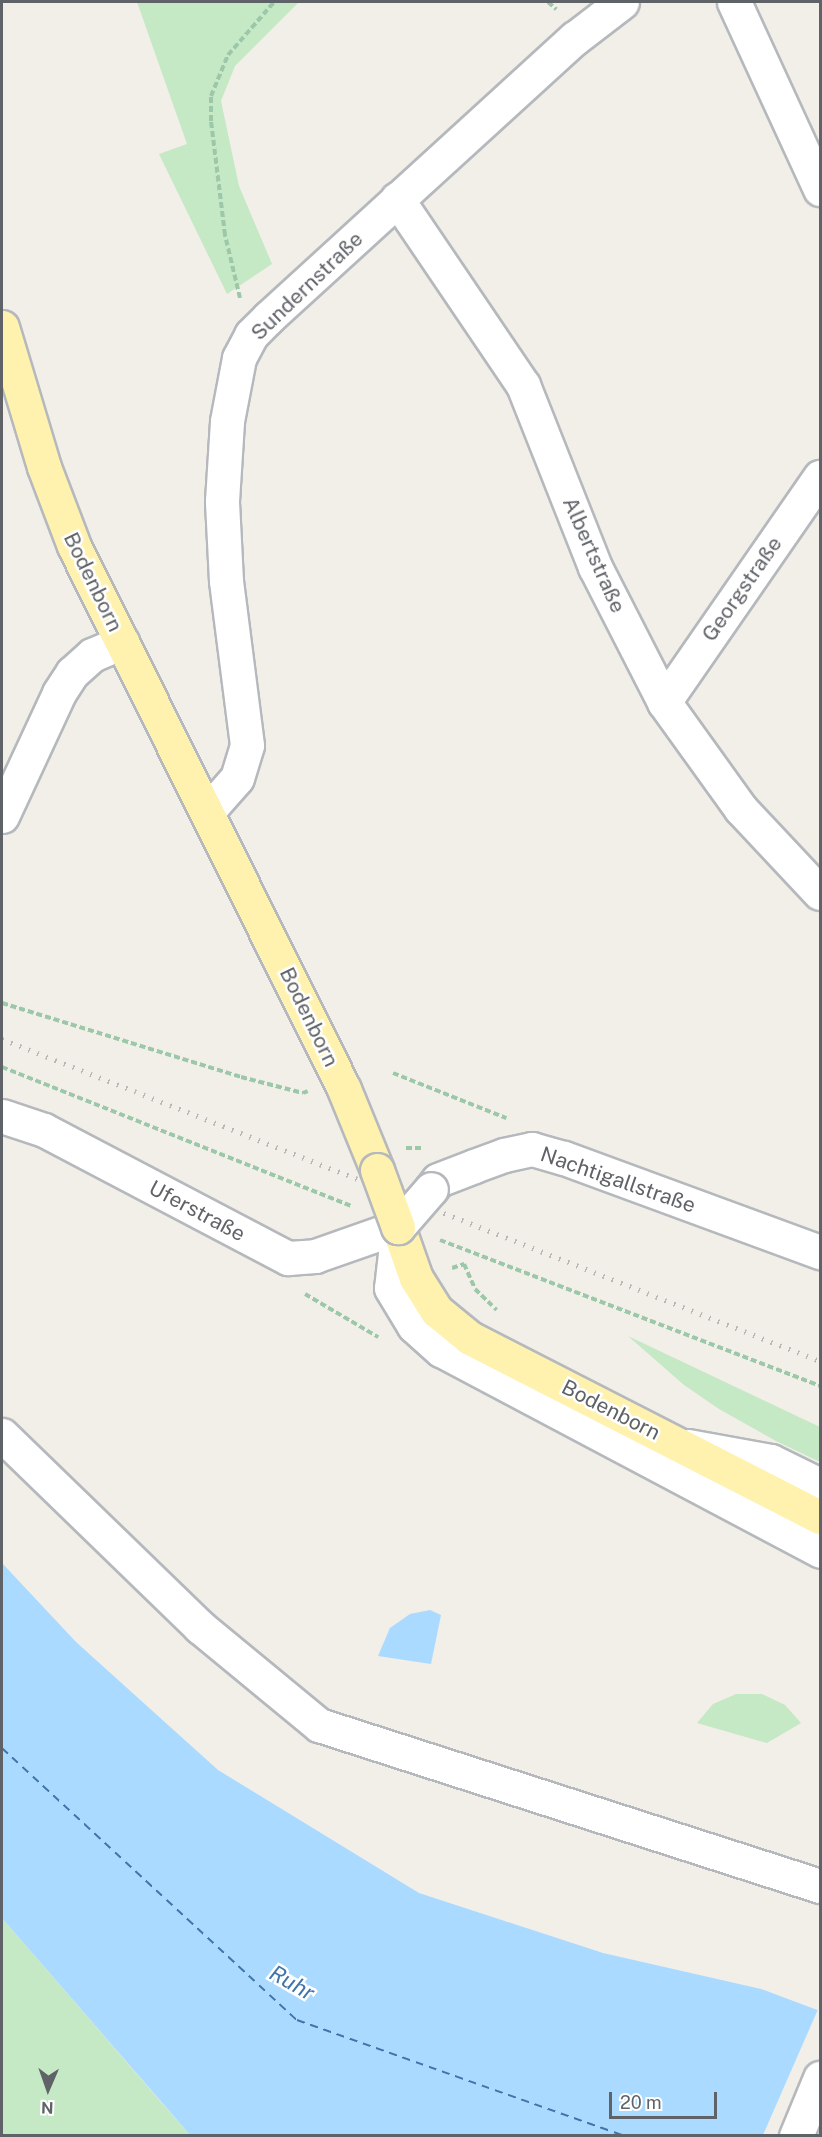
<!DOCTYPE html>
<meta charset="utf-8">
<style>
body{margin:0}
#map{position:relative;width:822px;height:2137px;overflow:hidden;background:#f1efe8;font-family:"Public Sans",sans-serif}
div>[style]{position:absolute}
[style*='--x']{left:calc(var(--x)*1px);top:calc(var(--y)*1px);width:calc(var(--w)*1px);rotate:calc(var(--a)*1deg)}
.green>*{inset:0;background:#c5e8c5}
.water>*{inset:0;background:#aadaff}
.pier>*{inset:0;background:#f1efe8}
.ferry>*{height:1.5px;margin-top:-0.75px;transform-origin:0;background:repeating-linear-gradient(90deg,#4174aa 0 8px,transparent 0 14px)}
.path>*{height:4px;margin-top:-2px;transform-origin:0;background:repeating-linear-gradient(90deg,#9cc7a9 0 6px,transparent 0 9px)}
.roads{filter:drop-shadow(2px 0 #b5b8bc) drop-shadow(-2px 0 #b5b8bc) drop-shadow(0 2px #b5b8bc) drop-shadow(0 -2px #b5b8bc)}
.minor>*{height:33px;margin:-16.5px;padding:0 16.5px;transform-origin:16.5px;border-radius:16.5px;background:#fff}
.major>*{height:33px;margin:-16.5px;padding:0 16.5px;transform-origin:16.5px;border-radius:16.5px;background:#fff2af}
.rail>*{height:4.5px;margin-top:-2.25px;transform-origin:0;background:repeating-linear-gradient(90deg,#b6b7b8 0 1.5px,transparent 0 9.5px)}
.bridges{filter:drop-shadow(2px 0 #b5b8bc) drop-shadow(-2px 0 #b5b8bc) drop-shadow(0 2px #b5b8bc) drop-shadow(0 -2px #b5b8bc)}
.minor-bridge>*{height:33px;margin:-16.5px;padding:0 16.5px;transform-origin:16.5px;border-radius:16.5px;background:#fff}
.major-bridge>*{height:33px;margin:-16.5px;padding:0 16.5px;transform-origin:16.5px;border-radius:16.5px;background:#fff2af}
span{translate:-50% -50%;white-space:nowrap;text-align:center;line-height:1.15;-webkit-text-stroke:5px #fff;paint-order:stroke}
.street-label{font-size:21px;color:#5f6368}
.water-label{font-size:22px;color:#4174aa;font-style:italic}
.frame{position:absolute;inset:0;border:3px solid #5f6368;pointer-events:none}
.north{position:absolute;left:18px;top:2059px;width:60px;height:60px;-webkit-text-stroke:4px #fff;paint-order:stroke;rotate:182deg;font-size:16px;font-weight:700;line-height:24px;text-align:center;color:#5f6368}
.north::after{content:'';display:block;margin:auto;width:21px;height:27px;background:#5f6368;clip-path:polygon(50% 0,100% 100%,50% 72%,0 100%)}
.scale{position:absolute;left:609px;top:2092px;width:108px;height:27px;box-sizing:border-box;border:3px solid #5f6368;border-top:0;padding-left:8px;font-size:18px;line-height:21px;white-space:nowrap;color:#5f6368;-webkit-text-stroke:4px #fff;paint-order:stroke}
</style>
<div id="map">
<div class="green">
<i style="clip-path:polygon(137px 2px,299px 2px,235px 66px,221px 101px,239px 186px,272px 264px,227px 294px,159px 154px,187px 144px)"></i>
<i style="clip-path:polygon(628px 1336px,820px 1427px,820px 1462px,776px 1441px,719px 1409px,684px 1385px)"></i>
<i style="clip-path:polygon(736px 1694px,762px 1694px,785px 1705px,801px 1723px,767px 1743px,697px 1723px,713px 1704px)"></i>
<i style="clip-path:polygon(2px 1918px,166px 2108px,190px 2135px,2px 2135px)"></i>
</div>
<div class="water">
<i style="clip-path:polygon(2px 1563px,76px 1642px,218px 1770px,419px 1893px,603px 1953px,761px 1989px,820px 2011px,820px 2135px,190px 2135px,2px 1918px)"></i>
<i style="clip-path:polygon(430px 1610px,441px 1615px,431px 1664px,378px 1656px,390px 1628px,410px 1614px)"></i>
</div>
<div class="pier">
<i style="clip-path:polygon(819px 2007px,820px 2136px,763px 2135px)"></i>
</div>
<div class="ferry">
<i style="--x:2;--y:1748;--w:401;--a:42.7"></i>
<i style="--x:297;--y:2020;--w:347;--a:19.5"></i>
</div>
<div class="path">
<i style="--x:548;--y:2;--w:11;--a:41"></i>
<i style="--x:240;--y:298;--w:65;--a:-103.4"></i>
<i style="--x:225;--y:235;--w:115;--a:-97"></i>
<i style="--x:211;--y:121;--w:25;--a:-90"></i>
<i style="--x:211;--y:96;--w:44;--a:-67.5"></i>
<i style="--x:228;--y:55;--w:70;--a:-49"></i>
<i style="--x:2;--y:1003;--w:250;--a:17.2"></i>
<i style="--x:241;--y:1077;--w:64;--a:14.5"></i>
<i style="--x:303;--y:1093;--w:5;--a:-22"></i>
<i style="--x:2;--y:1067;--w:377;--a:21.7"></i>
<i style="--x:393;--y:1073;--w:122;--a:21.7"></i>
<i style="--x:406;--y:1148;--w:16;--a:0"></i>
<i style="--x:440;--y:1240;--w:407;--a:21"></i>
<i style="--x:452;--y:1268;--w:13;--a:-18"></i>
<i style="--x:464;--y:1264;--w:27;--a:66"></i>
<i style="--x:475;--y:1289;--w:30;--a:44"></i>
<i style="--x:305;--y:1294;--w:85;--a:30.5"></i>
</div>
<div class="roads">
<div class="minor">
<i style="--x:734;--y:2;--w:206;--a:65.3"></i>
<i style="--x:397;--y:199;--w:225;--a:55.9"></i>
<i style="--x:523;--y:385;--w:196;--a:68.4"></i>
<i style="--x:595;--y:567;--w:152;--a:62.9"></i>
<i style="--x:664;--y:702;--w:132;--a:54.3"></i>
<i style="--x:741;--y:809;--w:115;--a:46.8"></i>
<i style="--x:664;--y:702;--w:274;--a:-55.3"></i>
<i style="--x:207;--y:812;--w:45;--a:-48.6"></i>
<i style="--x:237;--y:778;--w:34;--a:-73"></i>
<i style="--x:247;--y:745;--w:165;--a:-97.3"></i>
<i style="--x:226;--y:581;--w:80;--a:-92.9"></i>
<i style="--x:222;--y:501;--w:80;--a:-86.4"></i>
<i style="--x:227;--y:421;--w:64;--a:-79.2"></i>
<i style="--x:239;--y:358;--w:26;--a:-62"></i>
<i style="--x:251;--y:335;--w:25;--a:-45"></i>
<i style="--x:269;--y:317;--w:414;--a:-42.4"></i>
<i style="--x:575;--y:38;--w:59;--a:-37.5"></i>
<i style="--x:2;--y:816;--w:136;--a:-65.1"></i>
<i style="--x:59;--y:693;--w:24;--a:-57"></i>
<i style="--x:72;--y:673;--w:27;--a:-42"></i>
<i style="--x:92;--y:655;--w:33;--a:-23"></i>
<i style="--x:2;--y:1116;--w:44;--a:18.4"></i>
<i style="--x:44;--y:1130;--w:276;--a:27.7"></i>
<i style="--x:288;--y:1258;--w:27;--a:-4"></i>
<i style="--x:315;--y:1256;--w:88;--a:-19.3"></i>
<i style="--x:398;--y:1227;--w:61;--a:96.5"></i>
<i style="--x:391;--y:1288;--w:44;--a:58.8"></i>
<i style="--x:414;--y:1326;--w:36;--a:42"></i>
<i style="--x:441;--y:1350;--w:429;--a:27.9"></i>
<i style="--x:431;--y:1189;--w:11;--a:-52"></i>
<i style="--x:438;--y:1180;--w:39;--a:-21"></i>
<i style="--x:474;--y:1166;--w:32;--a:-20"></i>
<i style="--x:504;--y:1155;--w:29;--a:-12"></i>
<i style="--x:532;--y:1149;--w:33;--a:16"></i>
<i style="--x:564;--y:1158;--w:273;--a:20.2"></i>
<i style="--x:2;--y:1435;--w:276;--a:44.1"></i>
<i style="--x:200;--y:1627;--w:154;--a:39.5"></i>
<i style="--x:319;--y:1725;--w:526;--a:17.82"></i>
<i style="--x:688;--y:1446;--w:84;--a:10.2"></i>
<i style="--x:771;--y:1461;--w:55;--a:26.1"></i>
<i style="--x:796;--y:2136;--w:63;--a:-67.5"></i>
</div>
<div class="major">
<i style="--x:2;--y:327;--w:146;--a:73.3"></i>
<i style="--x:44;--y:467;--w:85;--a:69.2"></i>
<i style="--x:74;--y:546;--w:606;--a:63.56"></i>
<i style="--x:344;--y:1089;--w:87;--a:67.8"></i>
<i style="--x:398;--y:1227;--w:54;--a:70.6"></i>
<i style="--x:416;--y:1278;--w:39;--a:58"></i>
<i style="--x:437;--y:1311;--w:43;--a:39.3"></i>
<i style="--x:470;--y:1338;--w:393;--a:27.1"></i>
</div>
</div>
<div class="rail">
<i style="--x:2;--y:1039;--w:879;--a:21.49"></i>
</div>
<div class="bridges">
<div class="minor-bridge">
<i style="--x:398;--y:1227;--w:50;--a:-49"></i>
</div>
<div class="major-bridge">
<i style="--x:377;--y:1170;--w:61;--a:69.8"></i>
</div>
</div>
<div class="street-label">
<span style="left:307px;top:286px;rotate:-44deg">Sundernstraße</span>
<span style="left:594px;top:555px;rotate:66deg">Albertstraße</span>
<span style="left:93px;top:582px;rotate:64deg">Bodenborn</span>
<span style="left:742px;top:589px;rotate:-55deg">Georgstraße</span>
<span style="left:309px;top:1017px;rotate:64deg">Bodenborn</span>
<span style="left:618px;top:1180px;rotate:19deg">Nachtigallstraße</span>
<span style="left:197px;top:1211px;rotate:28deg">Uferstraße</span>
<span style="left:611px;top:1410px;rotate:27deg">Bodenborn</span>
</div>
<div class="water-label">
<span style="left:292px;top:1983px;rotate:30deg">Ruhr</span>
</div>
<div class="frame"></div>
<div class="north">N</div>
<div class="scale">20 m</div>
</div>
